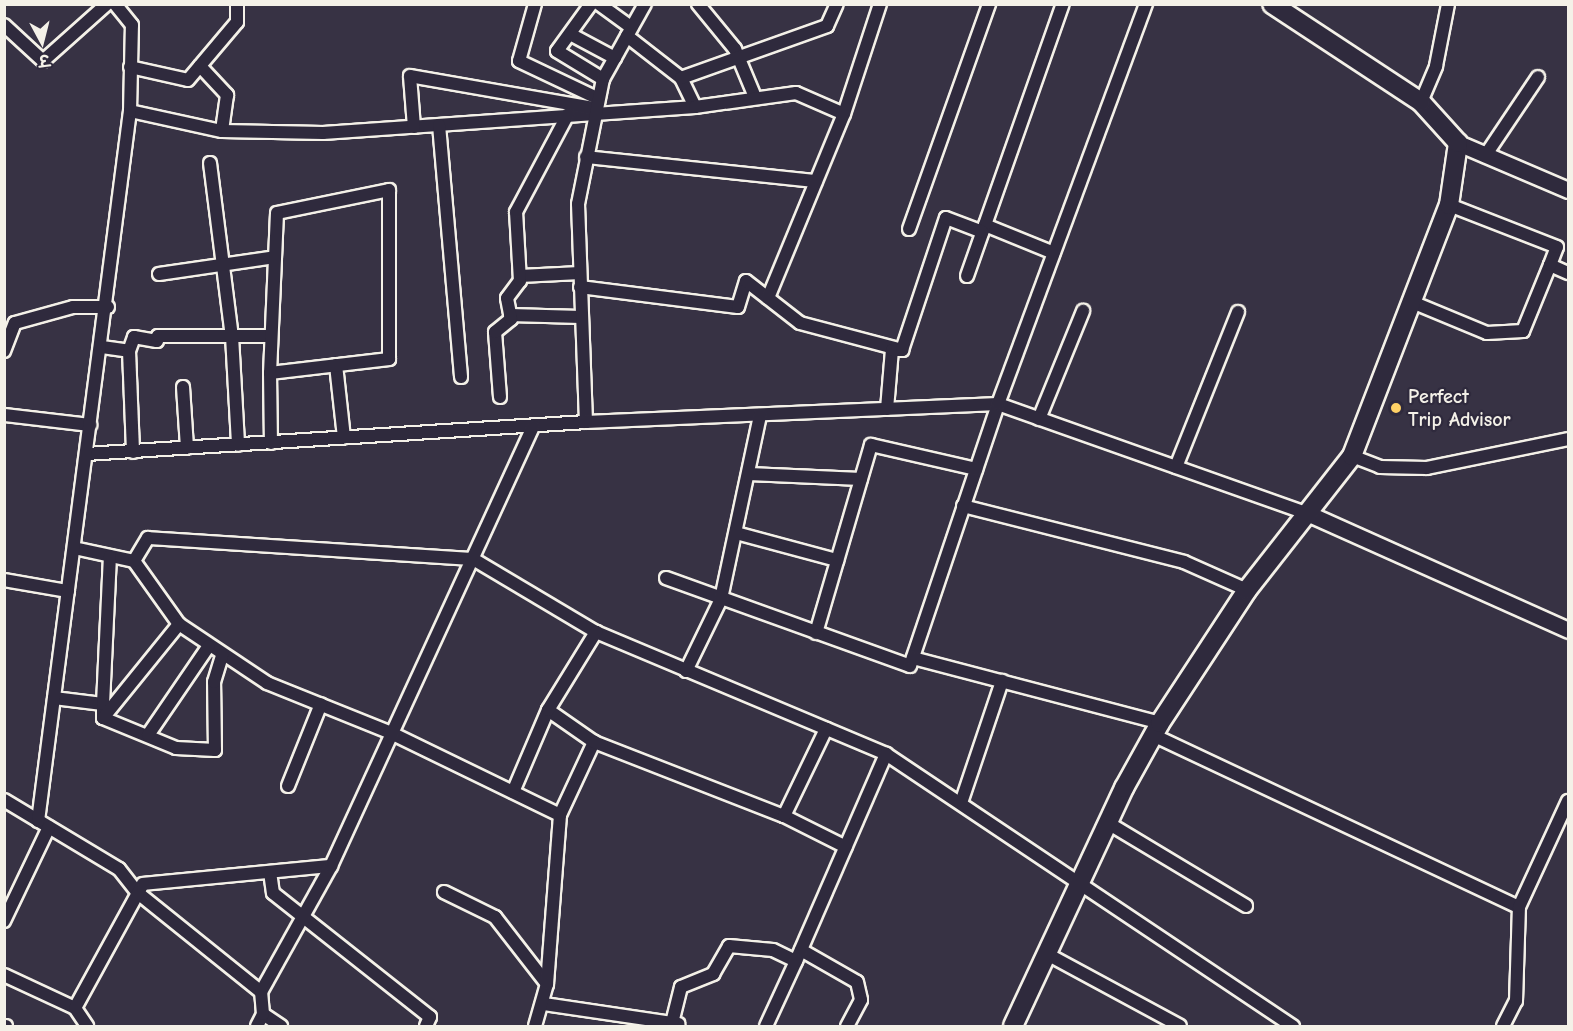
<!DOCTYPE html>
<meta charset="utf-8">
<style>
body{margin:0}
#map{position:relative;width:1573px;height:1031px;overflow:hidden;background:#373244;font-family:"Comic Neue","Playpen Sans Deva",sans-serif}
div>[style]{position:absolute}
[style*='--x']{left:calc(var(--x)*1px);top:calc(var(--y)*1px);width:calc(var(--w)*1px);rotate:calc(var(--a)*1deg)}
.roads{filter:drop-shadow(2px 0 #f4f1e8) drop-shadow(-2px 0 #f4f1e8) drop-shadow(0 2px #f4f1e8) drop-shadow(0 -2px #f4f1e8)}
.minor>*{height:12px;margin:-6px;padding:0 6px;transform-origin:6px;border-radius:6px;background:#2f2a3d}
.tertiary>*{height:15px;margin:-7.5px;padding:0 7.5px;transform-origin:7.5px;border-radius:7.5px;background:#2f2a3d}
.secondary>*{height:18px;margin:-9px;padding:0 9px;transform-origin:9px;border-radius:9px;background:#2f2a3d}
.dots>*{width:16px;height:16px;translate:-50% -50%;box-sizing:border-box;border:3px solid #2f2a3d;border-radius:50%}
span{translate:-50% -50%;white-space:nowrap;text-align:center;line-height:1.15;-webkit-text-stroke:4.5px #2f2a3d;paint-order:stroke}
.poi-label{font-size:20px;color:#f4f1e8;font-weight:700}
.left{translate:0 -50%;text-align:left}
.frame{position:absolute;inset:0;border:6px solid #f4f1e8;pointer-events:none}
.north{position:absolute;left:12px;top:12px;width:60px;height:60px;-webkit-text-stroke:4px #2f2a3d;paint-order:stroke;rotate:173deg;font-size:16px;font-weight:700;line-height:24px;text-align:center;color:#f4f1e8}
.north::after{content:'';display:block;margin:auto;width:21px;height:27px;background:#f4f1e8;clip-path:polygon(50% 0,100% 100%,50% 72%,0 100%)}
</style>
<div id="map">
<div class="roads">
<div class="minor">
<i style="--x:535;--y:4;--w:59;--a:105.7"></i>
<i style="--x:519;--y:61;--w:86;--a:25.4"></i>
<i style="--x:591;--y:4;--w:58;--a:125.9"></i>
<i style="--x:557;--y:51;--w:54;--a:31.3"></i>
<i style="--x:599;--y:4;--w:39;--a:36"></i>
<i style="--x:698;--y:4;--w:58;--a:50.6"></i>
<i style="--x:735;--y:49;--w:52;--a:67.4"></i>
<i style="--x:4;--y:25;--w:53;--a:42.7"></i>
<i style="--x:43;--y:61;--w:86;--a:-41.7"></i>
<i style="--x:570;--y:34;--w:51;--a:28.1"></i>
<i style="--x:627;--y:36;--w:68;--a:37.9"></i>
<i style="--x:681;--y:78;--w:32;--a:64"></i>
<i style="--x:200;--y:66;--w:40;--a:47"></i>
<i style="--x:227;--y:95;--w:36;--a:98"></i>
<i style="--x:130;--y:67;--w:59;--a:12.6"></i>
<i style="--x:188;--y:80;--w:76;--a:-49.8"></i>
<i style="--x:237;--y:22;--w:18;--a:-90"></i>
<i style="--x:681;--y:78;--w:155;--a:-19.6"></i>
<i style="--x:827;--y:26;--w:24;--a:-66"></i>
<i style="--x:1421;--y:102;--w:39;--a:-67"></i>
<i style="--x:1436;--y:66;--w:63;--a:-79"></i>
<i style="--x:130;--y:111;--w:94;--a:12.3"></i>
<i style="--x:222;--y:131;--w:101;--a:1.1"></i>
<i style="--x:323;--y:133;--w:373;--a:-4"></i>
<i style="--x:695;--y:107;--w:102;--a:-7.9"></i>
<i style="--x:796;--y:93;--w:52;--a:23.6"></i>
<i style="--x:439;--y:125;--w:253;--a:85"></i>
<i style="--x:414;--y:127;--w:51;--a:-94.5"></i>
<i style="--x:410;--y:76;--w:186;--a:9.9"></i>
<i style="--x:1485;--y:156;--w:95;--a:-56.1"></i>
<i style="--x:586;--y:157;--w:231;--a:6"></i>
<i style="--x:210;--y:163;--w:174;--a:82.8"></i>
<i style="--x:232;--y:336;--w:109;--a:86.8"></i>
<i style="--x:985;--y:225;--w:74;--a:22.1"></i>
<i style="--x:909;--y:229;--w:239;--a:-70.4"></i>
<i style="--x:1550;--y:265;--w:20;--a:24"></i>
<i style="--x:159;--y:274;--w:117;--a:-8.3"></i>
<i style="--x:520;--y:276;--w:60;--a:-2.9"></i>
<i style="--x:967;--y:276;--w:288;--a:-70.6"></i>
<i style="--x:580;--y:287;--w:159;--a:7.2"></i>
<i style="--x:738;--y:307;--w:27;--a:-73"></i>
<i style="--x:746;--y:281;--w:68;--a:37.9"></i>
<i style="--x:800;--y:323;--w:106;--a:14.8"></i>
<i style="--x:768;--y:298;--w:199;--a:-67.6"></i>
<i style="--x:844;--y:114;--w:116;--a:-71.9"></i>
<i style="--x:1412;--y:302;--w:81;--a:22.5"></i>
<i style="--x:1487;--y:333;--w:36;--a:-3"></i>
<i style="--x:1523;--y:331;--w:71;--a:-67.8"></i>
<i style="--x:1550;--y:265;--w:19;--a:-69"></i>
<i style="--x:1557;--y:247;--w:116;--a:-158.7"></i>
<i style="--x:510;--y:315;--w:71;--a:1.6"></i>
<i style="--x:102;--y:347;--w:27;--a:8"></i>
<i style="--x:129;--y:351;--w:15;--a:-70"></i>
<i style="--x:134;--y:337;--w:23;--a:10"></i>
<i style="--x:157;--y:341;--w:5;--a:-79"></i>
<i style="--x:158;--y:336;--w:113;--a:0"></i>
<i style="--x:4;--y:351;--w:30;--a:-69"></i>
<i style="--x:15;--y:323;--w:60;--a:-15.4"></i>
<i style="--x:73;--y:307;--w:35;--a:0"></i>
<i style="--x:129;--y:351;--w:101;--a:87.7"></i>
<i style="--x:336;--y:365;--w:73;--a:83.7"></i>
<i style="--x:270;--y:373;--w:120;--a:-6.7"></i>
<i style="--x:389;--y:359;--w:169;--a:-90"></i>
<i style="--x:389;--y:190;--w:114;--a:168.4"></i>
<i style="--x:277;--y:213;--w:160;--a:92.5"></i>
<i style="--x:270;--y:373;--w:70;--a:89.2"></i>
<i style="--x:183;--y:387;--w:61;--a:86.2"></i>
<i style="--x:500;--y:397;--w:65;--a:-94.4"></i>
<i style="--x:495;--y:332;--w:21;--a:-39"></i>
<i style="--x:511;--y:319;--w:21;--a:-101"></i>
<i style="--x:507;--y:298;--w:21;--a:-53"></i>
<i style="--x:520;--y:281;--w:69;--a:-93.3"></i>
<i style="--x:516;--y:212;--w:111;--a:-62"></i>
<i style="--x:887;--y:409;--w:59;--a:-85.2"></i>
<i style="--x:892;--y:350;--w:10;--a:0"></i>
<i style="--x:902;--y:350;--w:139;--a:-71.6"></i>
<i style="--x:946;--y:218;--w:39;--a:21"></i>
<i style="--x:4;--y:415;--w:87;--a:6.6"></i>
<i style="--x:1039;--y:419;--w:117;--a:-67.8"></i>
<i style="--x:586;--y:422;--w:218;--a:-92.1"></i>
<i style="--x:578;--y:204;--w:127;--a:-78.7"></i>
<i style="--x:603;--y:79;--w:86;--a:-60.8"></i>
<i style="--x:86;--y:454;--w:501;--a:-3.66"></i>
<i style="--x:586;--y:422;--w:412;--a:-2.5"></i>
<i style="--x:998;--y:404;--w:330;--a:19.5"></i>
<i style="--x:1352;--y:456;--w:30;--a:21"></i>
<i style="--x:1380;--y:467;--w:47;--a:1.2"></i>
<i style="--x:1427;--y:468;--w:144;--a:-11.6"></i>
<i style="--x:1176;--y:467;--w:167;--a:-68.2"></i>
<i style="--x:749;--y:474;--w:112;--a:2.6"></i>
<i style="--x:963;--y:506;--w:228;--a:14.2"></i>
<i style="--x:1184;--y:562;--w:69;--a:24"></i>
<i style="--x:736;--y:533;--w:105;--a:15"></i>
<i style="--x:74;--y:548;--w:61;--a:12.2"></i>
<i style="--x:134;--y:561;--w:77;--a:54.5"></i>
<i style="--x:179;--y:624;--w:106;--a:33.8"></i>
<i style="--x:267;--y:683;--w:131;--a:21.9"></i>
<i style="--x:389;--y:732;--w:190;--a:25.9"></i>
<i style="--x:560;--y:815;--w:81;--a:-65"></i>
<i style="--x:134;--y:561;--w:27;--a:-59"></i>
<i style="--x:148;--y:538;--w:326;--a:3.7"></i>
<i style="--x:473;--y:559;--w:143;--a:30.7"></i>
<i style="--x:596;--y:632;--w:315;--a:22.8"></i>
<i style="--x:886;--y:754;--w:490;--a:33.8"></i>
<i style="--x:666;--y:578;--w:259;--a:19.8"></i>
<i style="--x:910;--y:666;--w:276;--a:-71.4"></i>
<i style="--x:998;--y:404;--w:427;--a:-69.7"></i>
<i style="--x:4;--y:580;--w:65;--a:9.8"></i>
<i style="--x:816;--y:633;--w:196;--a:-73.7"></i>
<i style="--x:871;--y:445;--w:108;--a:12.9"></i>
<i style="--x:913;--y:658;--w:255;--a:14.7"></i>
<i style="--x:686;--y:671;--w:80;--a:-64.1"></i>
<i style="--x:721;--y:599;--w:188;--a:-78"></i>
<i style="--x:54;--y:698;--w:49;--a:7"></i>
<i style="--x:103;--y:704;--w:14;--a:90"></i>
<i style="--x:103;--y:718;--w:79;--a:22.3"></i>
<i style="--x:176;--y:748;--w:39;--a:3"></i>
<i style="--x:215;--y:750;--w:68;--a:-90.8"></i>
<i style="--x:214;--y:682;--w:28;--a:-73"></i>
<i style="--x:103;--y:704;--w:148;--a:-87.3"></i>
<i style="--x:548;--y:710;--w:56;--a:34.8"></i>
<i style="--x:594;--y:742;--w:204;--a:21.3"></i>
<i style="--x:784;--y:816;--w:69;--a:26.6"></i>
<i style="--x:103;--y:718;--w:121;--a:-51"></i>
<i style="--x:148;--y:735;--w:107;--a:-55.7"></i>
<i style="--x:1153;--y:735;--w:404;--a:25.2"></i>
<i style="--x:288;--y:786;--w:88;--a:-68.1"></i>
<i style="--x:513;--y:792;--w:89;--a:-66.9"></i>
<i style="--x:548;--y:710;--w:92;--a:-58.4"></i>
<i style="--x:4;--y:800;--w:134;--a:31"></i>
<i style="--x:119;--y:869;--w:31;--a:52"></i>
<i style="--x:138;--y:893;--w:158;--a:38.8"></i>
<i style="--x:961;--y:803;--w:129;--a:-71.4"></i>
<i style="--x:784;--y:816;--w:97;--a:-64.2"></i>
<i style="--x:38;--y:821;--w:716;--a:-82.62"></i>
<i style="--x:130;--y:111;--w:86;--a:-88.7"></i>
<i style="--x:132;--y:25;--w:27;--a:-129"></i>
<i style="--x:1108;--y:823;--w:161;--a:31"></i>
<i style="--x:270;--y:872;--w:21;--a:82"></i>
<i style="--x:273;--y:893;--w:200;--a:38.3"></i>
<i style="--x:430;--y:1017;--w:10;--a:114"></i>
<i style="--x:444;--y:892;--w:57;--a:26.1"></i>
<i style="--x:495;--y:917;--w:85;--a:52.2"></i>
<i style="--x:4;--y:921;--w:104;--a:-64.4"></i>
<i style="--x:801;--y:950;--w:64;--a:29.7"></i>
<i style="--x:857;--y:982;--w:18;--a:77"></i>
<i style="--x:861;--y:1000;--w:30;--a:118"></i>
<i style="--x:1047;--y:954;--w:151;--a:28.4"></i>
<i style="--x:4;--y:975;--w:78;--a:24.9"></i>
<i style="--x:75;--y:1008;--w:22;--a:56"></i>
<i style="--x:544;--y:1004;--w:136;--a:8.4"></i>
<i style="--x:75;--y:1008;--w:141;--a:-61.3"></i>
<i style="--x:143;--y:884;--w:189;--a:-5.5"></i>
<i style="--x:263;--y:1014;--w:22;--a:34"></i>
<i style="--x:672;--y:1023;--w:37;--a:-76"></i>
<i style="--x:681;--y:987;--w:35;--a:-22"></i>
<i style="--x:713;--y:974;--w:32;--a:-60"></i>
<i style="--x:729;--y:946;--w:44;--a:5.2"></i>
<i style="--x:773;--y:950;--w:25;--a:26"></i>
<i style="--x:796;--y:961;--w:226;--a:-66.5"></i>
<i style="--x:4;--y:1026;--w:2;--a:0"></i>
<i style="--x:257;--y:1026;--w:13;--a:-63"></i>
<i style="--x:263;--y:1014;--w:22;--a:-95"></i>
<i style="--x:261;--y:992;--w:144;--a:-60.9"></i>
<i style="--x:331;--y:866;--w:484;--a:-65.3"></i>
<i style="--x:535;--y:1026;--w:44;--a:-74.1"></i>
<i style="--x:547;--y:984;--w:169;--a:-85.6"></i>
<i style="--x:766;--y:1026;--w:72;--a:-65.2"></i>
<i style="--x:1503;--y:1026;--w:28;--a:-63"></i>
<i style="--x:1516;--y:1001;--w:94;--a:-88.2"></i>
<i style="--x:1519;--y:907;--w:117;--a:-65.2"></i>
</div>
<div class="tertiary">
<i style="--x:1458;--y:143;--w:120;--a:23.1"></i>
<i style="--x:1309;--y:514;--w:284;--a:24.1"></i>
</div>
<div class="secondary">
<i style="--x:1013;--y:1026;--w:263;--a:-65"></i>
<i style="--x:1124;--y:788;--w:74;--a:-61"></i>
<i style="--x:1160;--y:723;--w:159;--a:-56.8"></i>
<i style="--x:1247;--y:590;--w:170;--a:-51.9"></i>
<i style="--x:1352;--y:456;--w:269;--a:-68.9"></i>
<i style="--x:1449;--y:205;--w:63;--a:-81.7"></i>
<i style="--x:1458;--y:143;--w:55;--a:-132.1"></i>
<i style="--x:1421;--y:102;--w:178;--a:-146.7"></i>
</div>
</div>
<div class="dots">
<i style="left:1396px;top:408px;background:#ffd166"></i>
</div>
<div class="poi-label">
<span class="left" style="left:1408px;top:408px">Perfect<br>Trip Advisor</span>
</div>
<div class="frame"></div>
<div class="north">उ</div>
</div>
